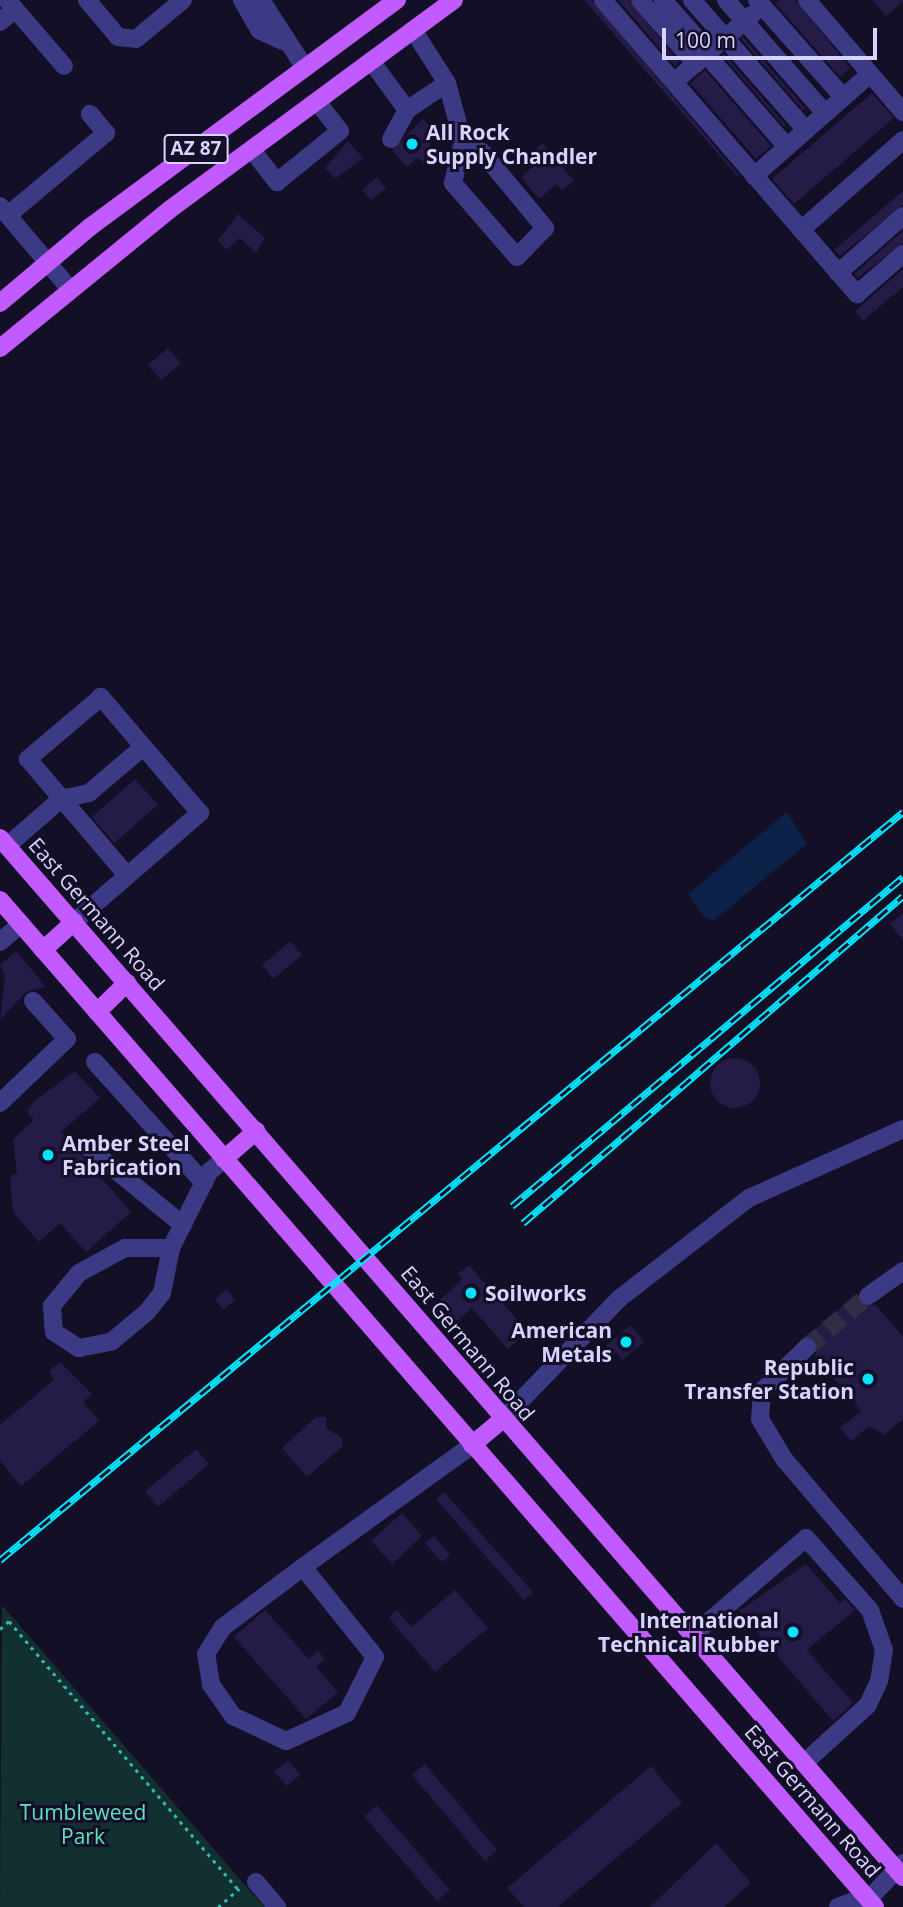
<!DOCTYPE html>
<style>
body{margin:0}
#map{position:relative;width:903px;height:1907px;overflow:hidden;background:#130f26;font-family:"Open Sans",sans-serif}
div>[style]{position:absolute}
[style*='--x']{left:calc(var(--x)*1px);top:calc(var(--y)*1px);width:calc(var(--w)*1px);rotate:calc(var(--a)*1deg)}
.green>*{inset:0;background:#12302f}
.water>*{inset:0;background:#0c2248}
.building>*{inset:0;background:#241b47}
.round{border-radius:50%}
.minor-tunnel>*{height:18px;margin-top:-9px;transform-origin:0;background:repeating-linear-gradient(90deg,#312d47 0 18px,transparent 0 27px)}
.path>*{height:2.5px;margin-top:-1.25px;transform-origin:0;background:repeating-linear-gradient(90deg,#2fb8b0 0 3.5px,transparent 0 8.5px)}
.minor>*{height:18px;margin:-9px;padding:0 9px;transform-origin:9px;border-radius:9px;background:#3d3a85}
.major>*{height:18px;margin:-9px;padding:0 9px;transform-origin:9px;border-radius:9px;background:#c25bff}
.rail>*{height:7px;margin-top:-3.5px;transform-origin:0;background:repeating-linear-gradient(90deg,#130f26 0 13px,#00e5ff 0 26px);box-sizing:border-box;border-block:2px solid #00e5ff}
.dots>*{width:19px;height:19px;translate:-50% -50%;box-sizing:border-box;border:4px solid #130f26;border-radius:50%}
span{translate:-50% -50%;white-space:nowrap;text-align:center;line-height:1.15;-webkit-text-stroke:6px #130f26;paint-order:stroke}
.shield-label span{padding:2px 5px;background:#130f26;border:2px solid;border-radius:5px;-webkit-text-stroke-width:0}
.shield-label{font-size:19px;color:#d9d4ff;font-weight:700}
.poi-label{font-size:21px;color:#d9d4ff;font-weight:700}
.left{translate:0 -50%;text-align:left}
.right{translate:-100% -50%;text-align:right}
.street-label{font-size:21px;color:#d9d4ff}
.park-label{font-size:21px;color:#5fe0c0}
.scale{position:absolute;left:662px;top:28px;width:215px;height:32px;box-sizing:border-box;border:4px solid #d9d4ff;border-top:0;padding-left:9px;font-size:21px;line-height:24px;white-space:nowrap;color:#d9d4ff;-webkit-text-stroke:5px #130f26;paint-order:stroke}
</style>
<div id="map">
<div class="green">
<i style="clip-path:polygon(2px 1605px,252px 1893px,264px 1907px,0 1907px)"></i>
</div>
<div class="water">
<i style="clip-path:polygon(787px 812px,807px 844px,713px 921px,704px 917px,688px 894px)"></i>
</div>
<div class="building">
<i style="clip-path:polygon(584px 0,592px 0,739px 175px,737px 176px)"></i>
<i style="clip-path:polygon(618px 0,629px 0,679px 62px,675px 66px)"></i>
<i style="clip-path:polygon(779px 0,796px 0,850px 68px,840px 77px,775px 3px)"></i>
<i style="clip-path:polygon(872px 0,903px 0,903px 2px,886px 16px)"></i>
<i style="clip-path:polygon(743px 37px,805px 108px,803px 110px,741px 39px)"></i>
<i style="clip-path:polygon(724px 54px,786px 125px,784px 127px,722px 55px)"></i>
<i style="clip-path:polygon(705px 70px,771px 146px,756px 159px,690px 83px)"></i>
<i style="clip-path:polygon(872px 93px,894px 118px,794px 204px,772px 179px)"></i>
<i style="clip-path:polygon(423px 119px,435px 133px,429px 148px,436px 156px,425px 165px,418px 157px,407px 167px,392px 150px)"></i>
<i style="clip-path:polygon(348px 141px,363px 158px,335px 179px,325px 168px)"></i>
<i style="clip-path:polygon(543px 143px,574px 181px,562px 191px,557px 184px,539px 199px,521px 177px,537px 164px,530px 154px)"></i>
<i style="clip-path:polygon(377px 177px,386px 188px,371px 200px,362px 190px)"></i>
<i style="clip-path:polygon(903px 191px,903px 205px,840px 256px,834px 250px)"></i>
<i style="clip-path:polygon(238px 214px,265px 238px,256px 253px,240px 238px,226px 250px,218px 240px)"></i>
<i style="clip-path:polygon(903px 231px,903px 243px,858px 278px,854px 274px)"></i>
<i style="clip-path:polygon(903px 269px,903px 287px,863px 321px,855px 311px)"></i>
<i style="clip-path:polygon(168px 348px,181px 363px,161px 380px,148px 365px)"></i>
<i style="clip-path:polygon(135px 779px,158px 805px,114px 843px,92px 817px)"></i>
<i style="clip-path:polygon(903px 913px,903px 940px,890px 924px)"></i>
<i style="clip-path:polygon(290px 941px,302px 955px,273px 979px,262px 965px)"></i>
<i style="clip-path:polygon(16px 951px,46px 987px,26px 992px,0 1020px,5px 977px,0 965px)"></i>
<i class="round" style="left:710px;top:1058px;width:50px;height:50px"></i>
<i style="clip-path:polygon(75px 1071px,100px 1098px,61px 1132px,131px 1212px,86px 1252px,60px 1223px,39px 1242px,13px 1212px,10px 1177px,17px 1172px,13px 1139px,34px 1120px,27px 1112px,33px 1102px)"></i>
<i style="clip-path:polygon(469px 1265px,528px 1332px,508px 1349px,472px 1308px,450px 1328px,432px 1307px,463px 1279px,458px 1274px)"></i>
<i style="clip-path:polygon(227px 1289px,235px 1300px,223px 1310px,215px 1299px)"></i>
<i style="clip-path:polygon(857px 1294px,859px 1303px,876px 1305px,903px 1337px,903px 1419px,884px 1435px,869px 1426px,851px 1441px,840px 1428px,861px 1411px,815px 1356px,818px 1344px,807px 1336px)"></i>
<i style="clip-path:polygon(630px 1325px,644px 1342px,622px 1360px,616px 1352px,610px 1358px,603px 1349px)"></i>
<i style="clip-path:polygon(60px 1362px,92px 1394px,83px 1402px,99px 1421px,21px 1486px,0 1461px,0 1425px,54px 1380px,49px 1371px)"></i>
<i style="clip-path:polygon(316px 1417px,326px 1417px,326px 1428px,342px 1438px,342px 1447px,307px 1477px,282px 1448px)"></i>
<i style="clip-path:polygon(196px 1449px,209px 1464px,158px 1507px,145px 1491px)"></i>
<i style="clip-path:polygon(444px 1492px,533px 1592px,524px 1600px,436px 1499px)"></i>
<i style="clip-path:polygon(402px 1513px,422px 1536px,392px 1564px,371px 1541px)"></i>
<i style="clip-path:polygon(434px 1536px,450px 1555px,442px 1562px,425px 1543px)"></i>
<i style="clip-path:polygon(806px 1564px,840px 1603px,845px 1599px,855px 1610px,807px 1650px,853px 1703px,833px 1721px,739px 1611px)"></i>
<i style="clip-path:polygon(455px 1590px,488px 1628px,435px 1672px,389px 1618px,397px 1610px,411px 1627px)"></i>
<i style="clip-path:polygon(265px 1610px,309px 1659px,318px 1651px,325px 1659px,316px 1667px,338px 1692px,306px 1719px,234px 1637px)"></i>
<i style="clip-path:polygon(288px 1760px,300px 1775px,287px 1786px,274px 1772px)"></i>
<i style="clip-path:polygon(425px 1764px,497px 1850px,485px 1861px,412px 1775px)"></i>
<i style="clip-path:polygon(651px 1766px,682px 1803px,558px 1907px,524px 1907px,507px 1888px)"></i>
<i style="clip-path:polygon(377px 1805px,450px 1890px,437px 1901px,364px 1816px)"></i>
<i style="clip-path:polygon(716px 1843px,751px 1883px,724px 1907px,650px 1907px)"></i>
</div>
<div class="minor-tunnel">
<i style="--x:807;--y:1347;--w:80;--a:-39.9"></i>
</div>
<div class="path">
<i style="--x:0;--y:1629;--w:12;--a:-42"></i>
<i style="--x:9;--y:1621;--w:353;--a:49.5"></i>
<i style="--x:218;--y:1907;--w:28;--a:-41"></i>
</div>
<div class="minor">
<i style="--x:87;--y:0;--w:48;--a:50"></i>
<i style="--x:118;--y:37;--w:18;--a:6"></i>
<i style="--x:136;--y:39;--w:61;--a:-39.7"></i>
<i style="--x:242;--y:0;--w:34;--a:60"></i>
<i style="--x:259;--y:30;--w:26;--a:25"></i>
<i style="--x:261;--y:0;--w:81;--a:57.1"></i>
<i style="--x:603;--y:0;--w:389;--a:49.2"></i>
<i style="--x:857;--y:294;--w:61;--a:-41"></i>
<i style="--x:640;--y:0;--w:85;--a:48.8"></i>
<i style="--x:663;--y:0;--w:69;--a:48.5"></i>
<i style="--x:692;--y:0;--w:173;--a:48.8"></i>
<i style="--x:726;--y:0;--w:150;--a:48.8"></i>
<i style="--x:757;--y:0;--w:130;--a:48.4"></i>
<i style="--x:807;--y:0;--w:148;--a:49.4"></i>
<i style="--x:15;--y:9;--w:75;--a:49.3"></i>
<i style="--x:0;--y:22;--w:20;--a:-41"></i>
<i style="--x:15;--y:9;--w:12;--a:-132"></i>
<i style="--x:706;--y:54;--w:123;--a:48.9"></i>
<i style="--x:371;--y:61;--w:61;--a:53.7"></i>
<i style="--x:407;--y:110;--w:48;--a:-34"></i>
<i style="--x:447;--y:83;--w:63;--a:-122.7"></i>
<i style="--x:674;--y:82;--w:104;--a:-40.7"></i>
<i style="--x:447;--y:83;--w:61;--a:74.8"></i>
<i style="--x:463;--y:142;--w:21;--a:28"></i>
<i style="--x:482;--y:152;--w:99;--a:50.3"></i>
<i style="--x:545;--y:228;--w:40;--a:134"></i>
<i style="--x:517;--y:257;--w:98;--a:-130.9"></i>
<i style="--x:453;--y:183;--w:42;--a:-76.3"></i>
<i style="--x:391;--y:139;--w:33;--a:-61"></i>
<i style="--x:252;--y:150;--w:41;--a:52"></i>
<i style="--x:277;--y:182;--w:81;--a:-39"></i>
<i style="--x:340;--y:131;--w:37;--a:-128"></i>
<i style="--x:754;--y:176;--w:154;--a:-41.3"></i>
<i style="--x:0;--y:206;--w:109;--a:49.9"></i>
<i style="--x:8;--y:215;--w:128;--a:-39.9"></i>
<i style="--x:106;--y:133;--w:25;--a:-130"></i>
<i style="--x:801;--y:230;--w:136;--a:-41.4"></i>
<i style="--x:838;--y:273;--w:86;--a:-41.2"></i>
<i style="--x:7;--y:846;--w:72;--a:-41"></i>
<i style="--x:61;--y:799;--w:29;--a:-12"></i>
<i style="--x:89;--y:793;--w:71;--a:-40.4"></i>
<i style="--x:74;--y:922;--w:167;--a:-40.9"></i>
<i style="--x:200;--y:813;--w:153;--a:-130.5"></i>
<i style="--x:101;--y:697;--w:96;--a:139.7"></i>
<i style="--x:28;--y:759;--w:151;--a:49.6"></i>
<i style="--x:0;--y:942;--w:28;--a:-41"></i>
<i style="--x:95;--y:1062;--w:163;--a:48"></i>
<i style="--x:0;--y:1103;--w:93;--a:-43.7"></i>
<i style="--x:67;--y:1039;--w:51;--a:-131.8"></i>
<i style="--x:86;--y:1146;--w:125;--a:39.2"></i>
<i style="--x:171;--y:1248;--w:46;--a:180"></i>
<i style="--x:125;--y:1248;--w:52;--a:151.5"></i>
<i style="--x:79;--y:1273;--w:43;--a:129.3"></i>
<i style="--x:52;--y:1306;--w:26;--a:86"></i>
<i style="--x:54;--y:1332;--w:30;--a:33"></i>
<i style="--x:79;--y:1348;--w:33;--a:-11"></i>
<i style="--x:111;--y:1342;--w:47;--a:-39.8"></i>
<i style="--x:147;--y:1312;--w:24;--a:-52"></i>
<i style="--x:162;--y:1293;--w:46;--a:-78.7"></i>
<i style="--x:171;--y:1248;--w:85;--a:-63.4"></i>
<i style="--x:209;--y:1172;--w:20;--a:-41"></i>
<i style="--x:868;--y:1296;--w:43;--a:-35.5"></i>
<i style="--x:807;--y:1347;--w:63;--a:135.6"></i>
<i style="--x:762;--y:1391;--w:28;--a:94"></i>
<i style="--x:760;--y:1419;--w:47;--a:59"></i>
<i style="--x:784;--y:1459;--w:184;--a:49.6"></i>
<i style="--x:502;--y:1420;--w:170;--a:-46"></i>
<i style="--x:620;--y:1298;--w:163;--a:-37.8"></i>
<i style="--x:749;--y:1198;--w:169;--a:-24.1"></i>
<i style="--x:303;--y:1567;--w:115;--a:51.3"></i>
<i style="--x:375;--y:1657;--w:63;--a:116.6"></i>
<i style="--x:347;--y:1713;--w:67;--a:155.3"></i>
<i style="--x:286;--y:1741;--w:59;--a:-154.7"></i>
<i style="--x:233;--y:1716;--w:39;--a:-125"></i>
<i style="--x:211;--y:1684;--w:30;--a:-99"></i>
<i style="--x:206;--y:1654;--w:31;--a:-58"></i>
<i style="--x:222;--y:1628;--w:101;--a:-37"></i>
<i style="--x:303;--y:1567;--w:208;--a:-35.8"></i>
<i style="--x:693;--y:1635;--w:149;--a:-40.6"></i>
<i style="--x:806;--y:1538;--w:96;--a:48.4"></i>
<i style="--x:870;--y:1610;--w:42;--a:70.7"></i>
<i style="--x:884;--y:1650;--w:31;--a:99"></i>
<i style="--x:879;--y:1681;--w:26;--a:115"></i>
<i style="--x:868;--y:1705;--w:86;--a:137.8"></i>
<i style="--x:256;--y:1882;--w:33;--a:50"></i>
<i style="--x:838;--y:1907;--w:30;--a:-21"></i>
<i style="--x:861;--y:1907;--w:61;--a:-46.3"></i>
</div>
<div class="major">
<i style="--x:0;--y:303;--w:118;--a:-40.2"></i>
<i style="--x:90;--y:227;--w:382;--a:-36.5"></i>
<i style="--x:0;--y:348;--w:218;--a:-39.2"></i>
<i style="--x:169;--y:210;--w:354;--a:-36.4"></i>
<i style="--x:0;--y:838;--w:1377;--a:49.01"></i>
<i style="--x:0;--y:900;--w:1334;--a:49.01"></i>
<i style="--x:43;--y:950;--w:42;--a:-42.1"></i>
<i style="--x:97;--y:1012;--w:42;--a:-44"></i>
<i style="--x:224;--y:1159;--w:43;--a:-41.2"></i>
<i style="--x:472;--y:1445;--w:39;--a:-40"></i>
</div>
<div class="rail">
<i style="--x:512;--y:1206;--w:511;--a:-40.08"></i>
<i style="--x:523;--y:1223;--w:501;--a:-40.71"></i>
<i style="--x:0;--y:1560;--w:1173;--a:-39.64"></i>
</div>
<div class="dots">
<i style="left:412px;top:144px;background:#00e5ff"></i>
<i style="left:48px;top:1155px;background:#00e5ff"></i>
<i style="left:471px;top:1293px;background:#00e5ff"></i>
<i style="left:626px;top:1342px;background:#00e5ff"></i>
<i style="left:868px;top:1379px;background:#00e5ff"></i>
<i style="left:793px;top:1632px;background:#00e5ff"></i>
</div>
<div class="shield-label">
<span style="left:196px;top:149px">AZ 87</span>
</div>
<div class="poi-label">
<span class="left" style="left:426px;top:144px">All Rock<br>Supply Chandler</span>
<span class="left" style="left:62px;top:1155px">Amber Steel<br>Fabrication</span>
<span class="left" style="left:485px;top:1293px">Soilworks</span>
<span class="right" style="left:612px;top:1342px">American<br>Metals</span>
<span class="right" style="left:854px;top:1379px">Republic<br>Transfer Station</span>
<span class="right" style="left:779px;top:1632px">International<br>Technical Rubber</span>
</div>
<div class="street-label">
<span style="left:97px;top:914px;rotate:49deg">East Germann Road</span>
<span style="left:468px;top:1343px;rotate:50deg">East Germann Road</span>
<span style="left:813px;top:1801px;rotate:49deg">East Germann Road</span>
</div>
<div class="park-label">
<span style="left:83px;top:1824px">Tumbleweed<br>Park</span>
</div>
<div class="scale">100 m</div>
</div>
